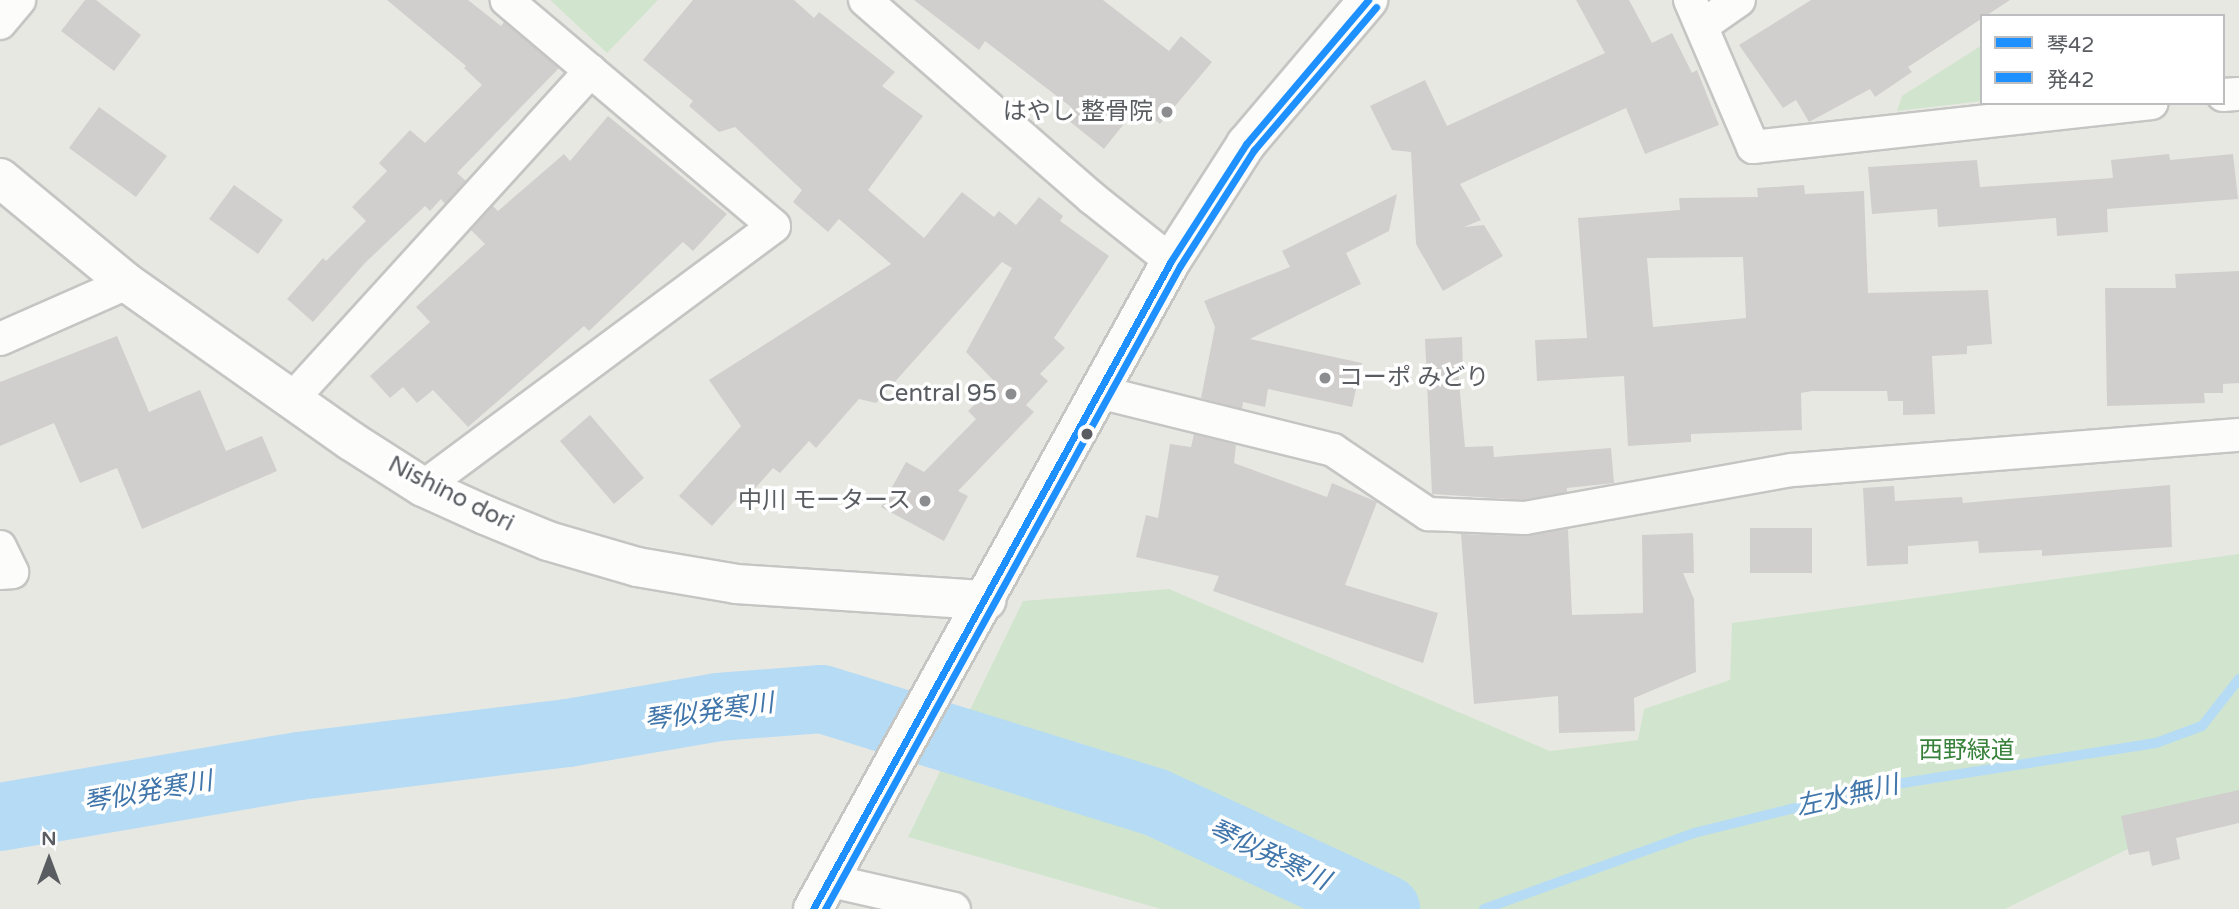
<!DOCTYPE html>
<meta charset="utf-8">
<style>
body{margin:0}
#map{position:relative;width:2239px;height:909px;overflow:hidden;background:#e8e8e3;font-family:"Varela Round","Noto Sans JP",sans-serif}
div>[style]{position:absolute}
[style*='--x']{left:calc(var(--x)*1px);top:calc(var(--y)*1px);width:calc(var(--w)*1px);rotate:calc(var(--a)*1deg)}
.green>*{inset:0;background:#d1e5ce}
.stream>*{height:10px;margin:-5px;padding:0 5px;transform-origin:5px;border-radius:5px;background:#b6dbf4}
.river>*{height:68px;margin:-34px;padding:0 34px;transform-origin:34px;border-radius:34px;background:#b6dbf4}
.building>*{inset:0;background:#d0cfcd}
.roads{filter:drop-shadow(2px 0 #c5c5c4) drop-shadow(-2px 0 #c5c5c4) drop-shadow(0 2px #c5c5c4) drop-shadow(0 -2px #c5c5c4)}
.street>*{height:32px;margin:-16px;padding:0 16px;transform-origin:16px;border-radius:16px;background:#fcfcfb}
.secondary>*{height:38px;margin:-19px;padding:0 19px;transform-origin:19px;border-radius:19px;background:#fcfcfb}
.bus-1>*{height:7px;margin:-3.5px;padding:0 3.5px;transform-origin:3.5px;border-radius:3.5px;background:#1e90ff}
.bus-2>*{height:7px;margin:-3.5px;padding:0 3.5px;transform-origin:3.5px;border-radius:3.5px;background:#1e90ff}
.dots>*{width:19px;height:19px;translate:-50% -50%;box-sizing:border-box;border:4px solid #fff;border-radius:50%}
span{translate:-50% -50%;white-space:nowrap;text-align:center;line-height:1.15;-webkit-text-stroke:7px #fff;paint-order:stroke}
.poi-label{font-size:24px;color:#595c61}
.right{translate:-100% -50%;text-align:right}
.left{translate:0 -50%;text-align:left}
.street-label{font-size:24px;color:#595c61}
.park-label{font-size:24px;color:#38813a}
.water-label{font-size:26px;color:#4176ab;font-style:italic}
.legend{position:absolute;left:1980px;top:14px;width:245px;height:91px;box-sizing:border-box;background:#fff;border:2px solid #bdbec0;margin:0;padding:9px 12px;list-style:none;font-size:21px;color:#595c61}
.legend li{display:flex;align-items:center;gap:14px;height:35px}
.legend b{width:35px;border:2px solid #bdbec0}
.north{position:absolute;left:14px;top:825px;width:70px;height:70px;-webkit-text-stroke:5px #fff;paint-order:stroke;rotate:0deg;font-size:19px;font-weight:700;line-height:28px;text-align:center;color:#595c61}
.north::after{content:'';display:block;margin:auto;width:24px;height:32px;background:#595c61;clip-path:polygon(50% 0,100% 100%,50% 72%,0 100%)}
</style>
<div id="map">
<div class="green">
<i style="clip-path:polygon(550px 0,658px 0,607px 53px)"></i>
<i style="clip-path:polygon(1982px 45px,1982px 101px,1897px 111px,1902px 96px)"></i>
<i style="clip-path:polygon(2239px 554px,2239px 795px,2005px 909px,1161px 909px,908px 837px,1023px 601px,1169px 589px,1550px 751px,1638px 740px,1644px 709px,1730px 680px,1732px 623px)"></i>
</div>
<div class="stream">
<i style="--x:1484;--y:909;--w:223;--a:-19.9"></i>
<i style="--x:1694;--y:833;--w:196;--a:-13.9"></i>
<i style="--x:1884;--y:786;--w:275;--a:-9"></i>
<i style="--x:2156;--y:743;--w:49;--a:-20.3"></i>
<i style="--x:2202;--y:726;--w:60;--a:-51.8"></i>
</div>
<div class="river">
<i style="--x:0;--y:817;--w:303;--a:-9.7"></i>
<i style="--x:299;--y:766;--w:271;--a:-7"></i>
<i style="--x:568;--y:733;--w:152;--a:-9.8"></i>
<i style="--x:718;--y:707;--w:104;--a:-4.4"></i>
<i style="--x:822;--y:699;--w:349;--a:17.2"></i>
<i style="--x:1155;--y:802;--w:255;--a:24.9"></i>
</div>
<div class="building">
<i style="clip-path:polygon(85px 0,96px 0,141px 35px,114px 71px,61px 31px)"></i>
<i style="clip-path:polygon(387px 0,468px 0,501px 26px,504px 22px,559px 68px,457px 173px,466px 181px,445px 204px,441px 199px,430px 211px,425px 206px,365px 263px,313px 322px,287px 299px,323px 258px,326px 261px,366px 221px,352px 207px,387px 171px,379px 163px,410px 130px,425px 143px,482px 85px,464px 68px,466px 66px)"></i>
<i style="clip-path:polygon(693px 0,794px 0,814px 18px,819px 12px,895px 72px,882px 86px,923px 116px,868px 190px,924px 238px,962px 192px,994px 217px,999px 211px,1016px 225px,1039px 197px,1063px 216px,1060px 221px,1109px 256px,1054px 338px,1065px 348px,1040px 374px,1048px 381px,1026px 405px,1034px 412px,958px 491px,968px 496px,944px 541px,881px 507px,906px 462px,924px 472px,976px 419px,968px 411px,996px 383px,966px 352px,1012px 268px,1002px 262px,876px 403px,859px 399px,816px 448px,809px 441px,780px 473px,773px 468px,743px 502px,738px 497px,712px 526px,679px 496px,741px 426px,709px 380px,891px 264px,839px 219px,828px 232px,793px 202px,802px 190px,735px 127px,719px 132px,689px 106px,693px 101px,643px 60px)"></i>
<i style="clip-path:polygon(914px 0,1103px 0,1169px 51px,1181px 36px,1212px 62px,1160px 124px,1138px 106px,1104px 149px,1063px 116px,1071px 107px,985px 41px,979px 50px)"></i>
<i style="clip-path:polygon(1576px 0,1629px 0,1652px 43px,1672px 33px,1692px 73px,1697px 70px,1719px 125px,1645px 154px,1626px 108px,1460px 184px,1481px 220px,1464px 227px,1484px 225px,1503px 256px,1443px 291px,1416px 244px,1411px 152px,1392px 150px,1370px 106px,1425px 80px,1447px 126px,1605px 53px)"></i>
<i style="clip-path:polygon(1811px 0,2010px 0,1908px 67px,1912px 72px,1875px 97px,1870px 89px,1809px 122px,1796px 100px,1783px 108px,1739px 45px)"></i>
<i style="clip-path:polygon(99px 107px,167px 156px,136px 197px,69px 148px)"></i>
<i style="clip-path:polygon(608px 116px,727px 214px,693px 251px,683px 242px,589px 331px,584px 326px,468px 427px,433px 390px,417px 403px,403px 387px,390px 398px,370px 376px,430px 322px,416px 307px,485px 244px,471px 230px,493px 206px,498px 211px,564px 154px,570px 161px)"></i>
<i style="clip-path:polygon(2169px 154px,2170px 160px,2233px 154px,2238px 199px,2107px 209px,2108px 232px,2057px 236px,2056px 218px,1938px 227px,1937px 209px,1872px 214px,1868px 167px,1977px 160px,1980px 187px,2113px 178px,2111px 160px)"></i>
<i style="clip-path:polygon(234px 185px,283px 220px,258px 254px,209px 219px)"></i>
<i style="clip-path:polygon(evenodd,1804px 185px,1805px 194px,1864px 191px,1868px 293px,1988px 290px,1992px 344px,1967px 346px,1967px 354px,1932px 356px,1935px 414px,1903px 415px,1903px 401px,1888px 401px,1887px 391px,1812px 391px,1801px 393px,1802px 430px,1691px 434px,1691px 442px,1628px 446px,1624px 376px,1537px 381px,1535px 340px,1587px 338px,1578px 218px,1680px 210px,1679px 198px,1758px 197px,1757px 188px,1804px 185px,1743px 257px,1746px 318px,1653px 327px,1647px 258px,1743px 257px)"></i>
<i style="clip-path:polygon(1397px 194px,1389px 231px,1346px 253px,1361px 284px,1250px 339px,1362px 363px,1352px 407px,1268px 389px,1265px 407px,1243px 402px,1242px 409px,1201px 398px,1215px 327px,1204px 301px,1290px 267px,1282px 251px)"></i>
<i style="clip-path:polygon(2239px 271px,2239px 383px,2223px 384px,2223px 393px,2204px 393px,2205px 403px,2107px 406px,2105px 288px,2176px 288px,2175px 274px)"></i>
<i style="clip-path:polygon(117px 336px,149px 412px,200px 390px,226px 451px,262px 436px,277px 471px,142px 529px,117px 468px,80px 483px,54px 423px,0 446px,0 382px)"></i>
<i style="clip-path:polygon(1462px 337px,1463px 371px,1458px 371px,1465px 447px,1493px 446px,1494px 457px,1611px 448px,1614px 483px,1567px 488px,1567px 492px,1524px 500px,1432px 494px,1425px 339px)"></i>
<i style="clip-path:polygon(590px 415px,644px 478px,614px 504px,560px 441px)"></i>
<i style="clip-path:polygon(1194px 434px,1236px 445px,1234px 463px,1327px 497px,1332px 483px,1377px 502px,1345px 585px,1438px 613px,1423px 663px,1213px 591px,1219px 576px,1136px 557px,1146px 515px,1158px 518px,1170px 444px,1191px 447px)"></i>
<i style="clip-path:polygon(2170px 485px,2172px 547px,2042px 556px,2042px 550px,1979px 553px,1978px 541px,1908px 546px,1908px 564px,1867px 566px,1863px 488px,1894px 486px,1895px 501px,1962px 497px,1963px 503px)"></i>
<i style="clip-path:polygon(1750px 528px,1812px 528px,1812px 573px,1750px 573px)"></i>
<i style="clip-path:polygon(1568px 529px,1572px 615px,1643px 613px,1642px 535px,1693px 533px,1694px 573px,1683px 573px,1694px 599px,1696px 672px,1634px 698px,1635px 731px,1559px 733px,1558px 696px,1474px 704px,1461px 534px,1525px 536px)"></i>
<i style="clip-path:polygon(2239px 790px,2239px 823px,2176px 838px,2180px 859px,2152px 866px,2149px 851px,2129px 855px,2121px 816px)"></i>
</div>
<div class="roads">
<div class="street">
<i style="--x:865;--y:0;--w:301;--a:41.1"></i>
<i style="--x:1092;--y:198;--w:101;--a:38.6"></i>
<i style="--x:1690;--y:0;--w:160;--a:66.8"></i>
<i style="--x:1753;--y:147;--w:401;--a:-6.3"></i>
<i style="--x:0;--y:23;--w:30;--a:-50"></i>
<i style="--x:1702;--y:26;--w:45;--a:-35.1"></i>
<i style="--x:2223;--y:95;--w:16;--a:-4"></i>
<i style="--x:0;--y:339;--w:139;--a:-23.8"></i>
<i style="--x:1099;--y:392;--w:241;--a:13.9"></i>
<i style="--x:1333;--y:450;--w:115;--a:34"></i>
<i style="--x:1428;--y:514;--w:97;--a:2.4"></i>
<i style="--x:1525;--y:518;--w:272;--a:-10.2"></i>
<i style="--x:1793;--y:470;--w:447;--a:-4.5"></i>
<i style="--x:294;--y:397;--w:441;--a:-47.7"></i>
<i style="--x:423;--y:487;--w:437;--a:-36.6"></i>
<i style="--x:774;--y:226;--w:350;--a:-139.8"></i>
<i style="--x:0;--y:547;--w:28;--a:64"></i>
<i style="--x:12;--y:572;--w:12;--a:175"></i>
<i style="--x:831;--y:881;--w:126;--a:12.8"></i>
</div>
<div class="secondary">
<i style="--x:0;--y:178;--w:165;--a:39.6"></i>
<i style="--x:127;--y:283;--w:274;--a:35.2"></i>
<i style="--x:351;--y:441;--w:85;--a:32.6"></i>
<i style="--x:423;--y:487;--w:68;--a:24.3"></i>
<i style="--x:485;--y:515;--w:68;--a:22.4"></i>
<i style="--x:548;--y:541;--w:93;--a:16.3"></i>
<i style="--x:637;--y:567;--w:100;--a:9.7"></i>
<i style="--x:736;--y:584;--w:251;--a:3.7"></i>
<i style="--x:813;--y:909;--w:740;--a:-61.08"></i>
<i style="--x:1171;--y:261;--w:139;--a:-57.3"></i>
<i style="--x:1246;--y:144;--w:189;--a:-49.7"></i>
</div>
</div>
<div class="bus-1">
<i style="--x:813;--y:909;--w:740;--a:-61.08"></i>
<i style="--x:1171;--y:261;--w:139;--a:-57.3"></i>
<i style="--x:1246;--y:144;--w:189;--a:-49.7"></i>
</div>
<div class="bus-2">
<i style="--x:825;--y:909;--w:734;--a:-61.1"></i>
<i style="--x:1180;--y:266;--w:138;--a:-57.5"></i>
<i style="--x:1254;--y:150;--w:188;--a:-49.5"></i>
</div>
<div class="dots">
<i style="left:1167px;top:112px;background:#8b8d8e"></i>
<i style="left:1325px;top:378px;background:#8b8d8e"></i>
<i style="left:1011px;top:394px;background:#8b8d8e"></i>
<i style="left:1087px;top:434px;background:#595c61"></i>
<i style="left:925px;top:501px;background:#8b8d8e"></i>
</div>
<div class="poi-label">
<span class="right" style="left:1153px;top:112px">はやし 整骨院</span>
<span class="left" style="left:1339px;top:378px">コーポ みどり</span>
<span class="right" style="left:997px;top:394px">Central 95</span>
<span class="right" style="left:911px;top:501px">中川 モータース</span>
</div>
<div class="street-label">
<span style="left:451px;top:494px;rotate:27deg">Nishino dori</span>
</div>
<div class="park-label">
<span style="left:1967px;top:751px">西野緑道</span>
</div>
<div class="water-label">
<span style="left:709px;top:712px;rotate:-8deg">琴似発寒川</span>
<span style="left:148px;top:792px;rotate:-10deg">琴似発寒川</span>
<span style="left:1847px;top:796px;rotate:-13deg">左水無川</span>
<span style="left:1269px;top:855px;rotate:25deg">琴似発寒川</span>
</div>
<ul class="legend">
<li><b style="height:9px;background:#1e90ff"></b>琴42</li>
<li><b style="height:9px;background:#1e90ff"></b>発42</li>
</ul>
<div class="north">N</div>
</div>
